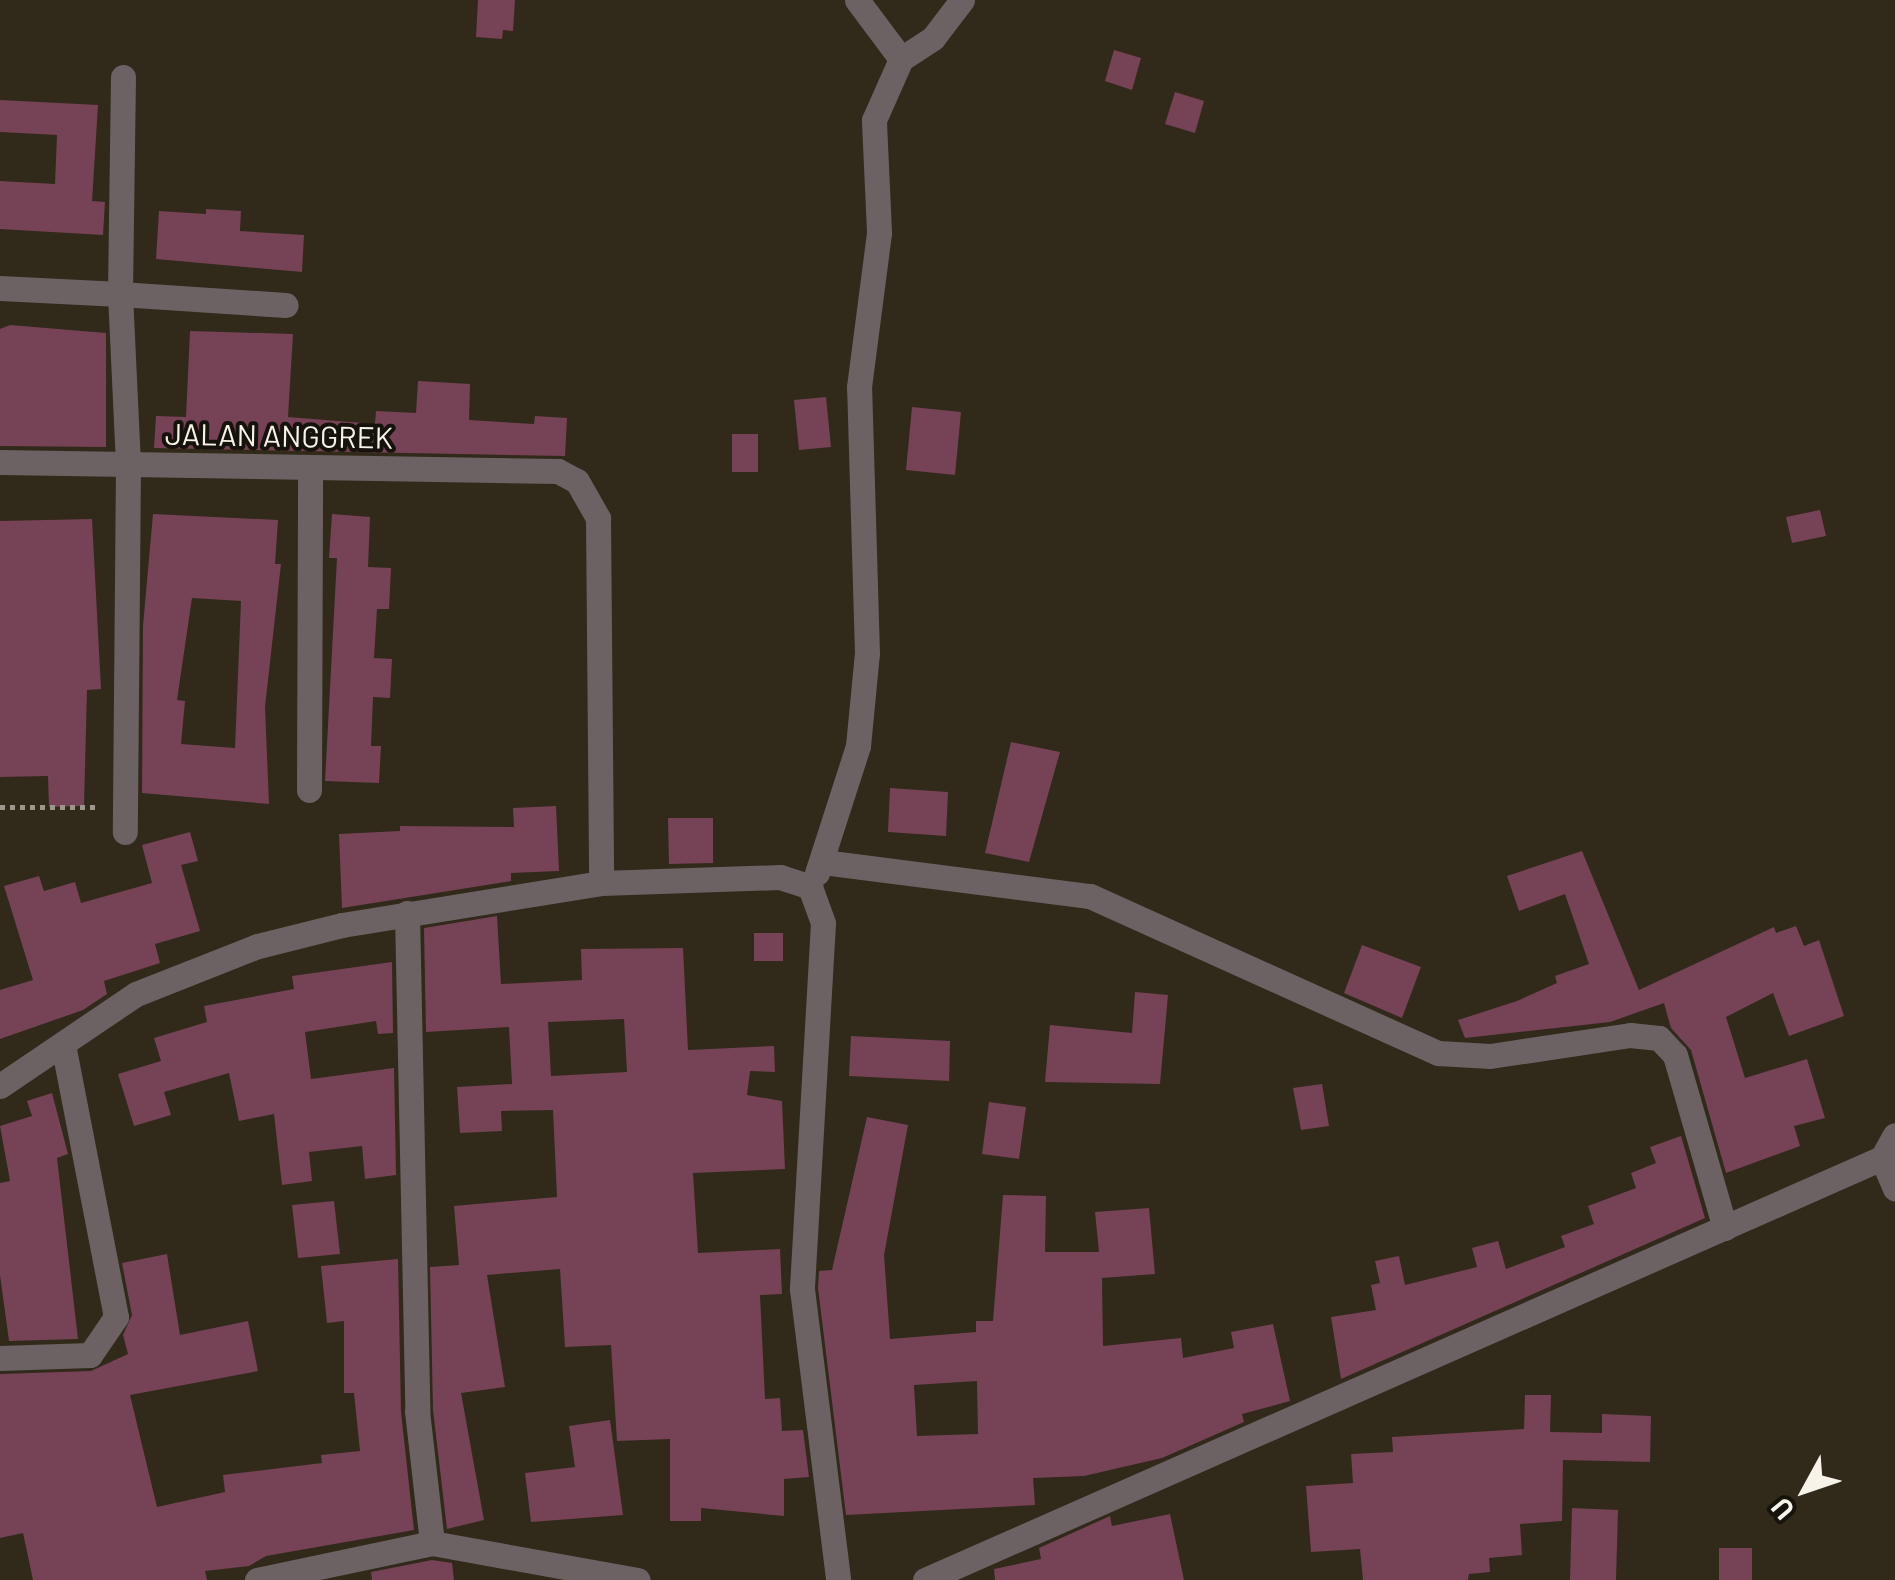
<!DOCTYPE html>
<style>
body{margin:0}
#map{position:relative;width:1895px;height:1580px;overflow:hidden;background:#31291a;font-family:Barlow,sans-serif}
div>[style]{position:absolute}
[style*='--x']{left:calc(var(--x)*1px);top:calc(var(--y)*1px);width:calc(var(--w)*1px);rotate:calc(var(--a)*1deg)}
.building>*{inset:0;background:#764256}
.path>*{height:5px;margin-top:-2.5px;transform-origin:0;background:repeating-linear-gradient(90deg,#9d978b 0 5px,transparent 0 10px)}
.minor>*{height:25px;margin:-12.5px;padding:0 12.5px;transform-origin:12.5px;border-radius:12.5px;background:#6c6264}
span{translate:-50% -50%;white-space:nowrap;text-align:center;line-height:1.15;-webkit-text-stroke:8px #16120c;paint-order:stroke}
.street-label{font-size:30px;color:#f8f3e9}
.north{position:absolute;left:1755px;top:1440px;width:100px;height:100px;-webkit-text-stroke:8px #16120c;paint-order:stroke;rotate:230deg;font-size:28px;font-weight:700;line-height:40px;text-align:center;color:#f8f3e9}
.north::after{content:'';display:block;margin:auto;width:35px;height:45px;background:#f8f3e9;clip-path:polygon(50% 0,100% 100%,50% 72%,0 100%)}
</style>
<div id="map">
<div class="building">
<i style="clip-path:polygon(478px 0,515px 0,513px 31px,503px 30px,502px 39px,476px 37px)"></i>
<i style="clip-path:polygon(1114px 50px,1141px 58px,1132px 90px,1105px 81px)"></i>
<i style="clip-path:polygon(1175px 92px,1204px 101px,1195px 133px,1165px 124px)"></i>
<i style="clip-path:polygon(0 100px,98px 105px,92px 201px,105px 202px,103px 235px,0 229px,0 181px,55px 184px,57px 135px,0 132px)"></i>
<i style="clip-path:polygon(206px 209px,241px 211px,240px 231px,304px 235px,302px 272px,156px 259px,159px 211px,206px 214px)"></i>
<i style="clip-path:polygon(10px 325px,106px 333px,106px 447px,0 446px,0 329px)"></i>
<i style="clip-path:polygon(190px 331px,293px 334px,288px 417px,375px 424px,376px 411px,416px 413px,418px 381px,470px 384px,469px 420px,534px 424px,535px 416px,567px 418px,565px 456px,154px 448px,156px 416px,186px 417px)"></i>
<i style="clip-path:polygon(826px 397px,831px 447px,799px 450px,794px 400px)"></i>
<i style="clip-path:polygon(912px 407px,961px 412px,955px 475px,906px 470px)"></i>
<i style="clip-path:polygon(732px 434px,758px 434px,758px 472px,732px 472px)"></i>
<i style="clip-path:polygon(1820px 510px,1826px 536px,1792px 543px,1786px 517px)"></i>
<i style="clip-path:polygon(evenodd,153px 514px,278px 520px,275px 564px,281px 564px,265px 707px,269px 804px,142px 793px,143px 626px,153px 514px,192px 598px,241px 601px,235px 748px,181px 744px,185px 701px,177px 700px,192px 598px)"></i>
<i style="clip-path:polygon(332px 514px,370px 517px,368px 567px,391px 568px,389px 609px,377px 609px,374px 658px,392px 659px,390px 698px,373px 697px,371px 746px,381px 746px,379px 783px,325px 781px,337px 558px,329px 558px)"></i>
<i style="clip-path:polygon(92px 519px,101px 689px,87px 690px,84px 806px,49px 807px,48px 776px,0 777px,0 521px)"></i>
<i style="clip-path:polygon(1011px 742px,1060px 752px,1029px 862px,985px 853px)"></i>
<i style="clip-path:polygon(890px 788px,948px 792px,946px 836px,888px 832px)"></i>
<i style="clip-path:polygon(556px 806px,559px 871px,511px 873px,511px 881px,342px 908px,339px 834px,400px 831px,400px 826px,514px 827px,513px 808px)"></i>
<i style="clip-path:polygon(668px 818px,713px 818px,713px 863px,669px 864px)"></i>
<i style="clip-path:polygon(190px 832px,198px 861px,181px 865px,200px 931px,155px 944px,160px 963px,104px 981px,107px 994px,83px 1010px,0 1039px,0 990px,33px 980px,4px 886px,39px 876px,44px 891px,75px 882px,81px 903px,152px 883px,142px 845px)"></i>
<i style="clip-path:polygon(1582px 851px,1639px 990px,1774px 927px,1776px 933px,1796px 926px,1804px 946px,1819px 940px,1844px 1016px,1789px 1036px,1773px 993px,1726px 1017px,1745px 1078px,1807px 1059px,1825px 1118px,1794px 1126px,1800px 1146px,1726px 1173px,1691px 1050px,1671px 1028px,1664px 1003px,1610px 1022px,1465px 1038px,1458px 1020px,1517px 1001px,1557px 983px,1555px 976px,1589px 964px,1565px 894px,1519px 911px,1507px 876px)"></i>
<i style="clip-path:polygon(evenodd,497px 916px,501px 984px,582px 980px,581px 949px,683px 948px,688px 1050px,774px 1046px,775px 1072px,750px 1071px,747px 1095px,782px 1101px,785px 1169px,693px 1173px,698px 1253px,780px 1249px,782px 1294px,760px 1295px,765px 1399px,780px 1398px,782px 1431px,803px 1430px,809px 1477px,784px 1479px,784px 1516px,701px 1508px,701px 1521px,670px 1521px,670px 1439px,617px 1441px,611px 1345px,565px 1347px,560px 1269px,487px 1275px,505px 1387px,461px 1393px,484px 1520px,447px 1529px,433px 1410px,430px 1267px,459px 1265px,454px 1206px,557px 1197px,553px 1110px,501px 1111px,502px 1131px,460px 1133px,457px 1087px,512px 1084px,509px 1027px,426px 1032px,424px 928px,497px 916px,624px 1019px,627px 1072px,551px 1076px,548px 1022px,624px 1019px)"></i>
<i style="clip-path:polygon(754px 933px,783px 933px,783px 961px,754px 961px)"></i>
<i style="clip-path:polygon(1362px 945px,1421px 967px,1402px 1018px,1344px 993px)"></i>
<i style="clip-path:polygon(392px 962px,393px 1033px,378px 1034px,376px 1021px,305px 1032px,311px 1079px,394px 1068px,396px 1175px,365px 1179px,362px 1146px,309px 1152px,312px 1181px,282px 1185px,274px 1114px,239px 1121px,229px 1073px,164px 1092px,171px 1115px,134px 1126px,118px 1074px,161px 1061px,154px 1038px,207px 1022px,204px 1006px,294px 989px,292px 976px)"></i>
<i style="clip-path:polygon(1135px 992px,1168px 995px,1160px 1084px,1045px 1082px,1050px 1025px,1132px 1033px)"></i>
<i style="clip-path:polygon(851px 1036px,950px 1041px,949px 1081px,849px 1076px)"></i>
<i style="clip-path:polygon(1322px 1084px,1329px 1126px,1301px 1130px,1293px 1088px)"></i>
<i style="clip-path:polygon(52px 1093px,68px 1154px,57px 1158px,78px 1339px,9px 1341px,0 1275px,0 1183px,10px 1181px,0 1126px,32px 1116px,27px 1101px)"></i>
<i style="clip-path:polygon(989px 1102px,1026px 1107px,1019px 1159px,982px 1154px)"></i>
<i style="clip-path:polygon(evenodd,867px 1117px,908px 1125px,884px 1255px,890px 1339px,976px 1332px,976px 1321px,993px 1321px,1003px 1195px,1046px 1196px,1045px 1252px,1099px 1252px,1095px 1212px,1149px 1208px,1155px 1274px,1102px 1278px,1103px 1346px,1181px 1338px,1183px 1358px,1234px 1348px,1231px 1332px,1273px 1324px,1290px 1401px,1242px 1414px,1244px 1422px,1162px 1458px,1084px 1476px,1033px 1478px,1035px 1505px,846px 1515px,818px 1288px,819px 1271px,832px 1270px,867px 1117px,977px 1381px,978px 1434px,917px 1436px,914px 1385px,977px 1381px)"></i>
<i style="clip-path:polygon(1681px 1136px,1705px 1218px,1341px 1379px,1331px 1317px,1376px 1310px,1371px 1285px,1380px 1283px,1375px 1261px,1399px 1256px,1405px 1285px,1477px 1267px,1472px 1248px,1498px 1241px,1506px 1269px,1565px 1247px,1561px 1236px,1594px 1224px,1588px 1206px,1636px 1188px,1631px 1173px,1656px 1163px,1650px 1147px)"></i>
<i style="clip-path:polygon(334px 1201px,340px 1254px,298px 1258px,292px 1205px)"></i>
<i style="clip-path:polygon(167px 1254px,180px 1335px,248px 1321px,258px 1371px,130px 1395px,157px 1507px,225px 1492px,223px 1475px,322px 1463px,321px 1455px,360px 1451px,354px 1393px,344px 1393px,344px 1321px,327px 1323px,321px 1266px,398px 1259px,401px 1412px,414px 1530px,266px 1556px,249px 1566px,205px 1571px,207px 1580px,33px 1580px,23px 1533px,0 1538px,0 1374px,91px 1371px,128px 1354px,123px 1335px,132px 1315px,122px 1263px)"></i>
<i style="clip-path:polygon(1525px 1395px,1551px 1395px,1550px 1432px,1602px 1433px,1602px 1414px,1651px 1416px,1650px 1462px,1563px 1460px,1562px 1521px,1520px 1524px,1522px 1555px,1489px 1558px,1490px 1572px,1469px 1574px,1468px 1580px,1363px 1580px,1360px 1549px,1311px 1552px,1306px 1486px,1353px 1483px,1351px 1454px,1393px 1452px,1392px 1437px,1524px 1429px)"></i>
<i style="clip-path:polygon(610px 1420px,623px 1515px,531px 1522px,525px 1473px,575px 1467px,569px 1426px)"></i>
<i style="clip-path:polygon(1572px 1508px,1618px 1510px,1616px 1580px,1570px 1580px)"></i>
<i style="clip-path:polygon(1170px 1514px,1184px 1580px,995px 1580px,994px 1569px,1041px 1559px,1039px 1548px,1110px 1516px,1112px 1526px)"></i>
<i style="clip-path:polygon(1719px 1548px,1752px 1548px,1752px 1580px,1719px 1580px)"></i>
<i style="clip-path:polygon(432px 1560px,452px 1563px,454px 1580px,372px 1580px,371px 1572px)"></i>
</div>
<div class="path">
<i style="--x:0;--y:807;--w:100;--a:0"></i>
</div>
<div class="minor">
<i style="--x:857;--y:0;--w:74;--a:53.3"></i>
<i style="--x:123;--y:77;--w:217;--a:90.8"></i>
<i style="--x:120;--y:294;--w:166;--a:3.8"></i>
<i style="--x:0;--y:288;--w:120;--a:2.9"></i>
<i style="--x:120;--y:294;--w:171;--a:87.3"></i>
<i style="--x:128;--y:465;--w:367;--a:90.5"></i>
<i style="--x:0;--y:462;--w:558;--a:0.92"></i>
<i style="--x:558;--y:471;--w:21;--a:28"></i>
<i style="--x:577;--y:481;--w:43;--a:60.4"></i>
<i style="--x:598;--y:518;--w:365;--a:89.5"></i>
<i style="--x:309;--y:790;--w:322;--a:-89.8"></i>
<i style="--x:823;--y:862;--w:269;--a:7.3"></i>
<i style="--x:1090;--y:896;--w:382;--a:24.3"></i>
<i style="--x:1438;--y:1053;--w:52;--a:3.3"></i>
<i style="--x:1490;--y:1056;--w:142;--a:-8.5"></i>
<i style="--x:1630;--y:1035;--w:29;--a:6"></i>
<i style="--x:1659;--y:1038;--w:23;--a:47"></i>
<i style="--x:1675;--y:1055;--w:180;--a:73.9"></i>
<i style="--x:817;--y:873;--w:133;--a:-72.1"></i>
<i style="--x:858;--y:746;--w:93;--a:-84.5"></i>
<i style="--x:867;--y:653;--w:266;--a:-91.7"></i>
<i style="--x:859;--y:387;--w:156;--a:-82.6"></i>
<i style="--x:879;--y:232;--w:112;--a:-92.6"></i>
<i style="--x:874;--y:120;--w:67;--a:-66.1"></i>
<i style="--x:901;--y:59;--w:38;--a:-33"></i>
<i style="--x:933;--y:38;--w:48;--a:-52.7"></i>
<i style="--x:407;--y:913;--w:498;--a:88.8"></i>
<i style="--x:417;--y:1411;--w:133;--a:83.5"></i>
<i style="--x:0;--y:1086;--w:164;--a:-34.1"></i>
<i style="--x:136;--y:994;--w:131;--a:-21.5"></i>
<i style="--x:258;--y:946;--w:87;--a:-14"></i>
<i style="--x:342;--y:925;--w:262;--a:-9.2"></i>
<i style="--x:601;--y:883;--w:179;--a:-1.9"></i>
<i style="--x:780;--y:877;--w:32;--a:18"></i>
<i style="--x:810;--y:887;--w:38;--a:70"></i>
<i style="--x:823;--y:923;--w:367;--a:93.3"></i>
<i style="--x:802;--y:1289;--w:293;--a:82.9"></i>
<i style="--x:1882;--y:1158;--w:26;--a:-61"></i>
<i style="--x:0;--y:1358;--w:90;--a:-1.9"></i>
<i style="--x:90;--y:1355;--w:46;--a:-55.6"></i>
<i style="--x:116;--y:1317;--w:278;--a:-101"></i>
<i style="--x:257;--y:1580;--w:179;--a:-11.9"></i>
<i style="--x:432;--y:1543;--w:209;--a:10.2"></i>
<i style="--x:925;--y:1580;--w:1046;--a:-23.8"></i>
<i style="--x:1882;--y:1158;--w:33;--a:67"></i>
</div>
<div class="street-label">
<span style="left:279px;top:435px;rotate:1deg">JALAN ANGGREK</span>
</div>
<div class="north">U</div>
</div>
